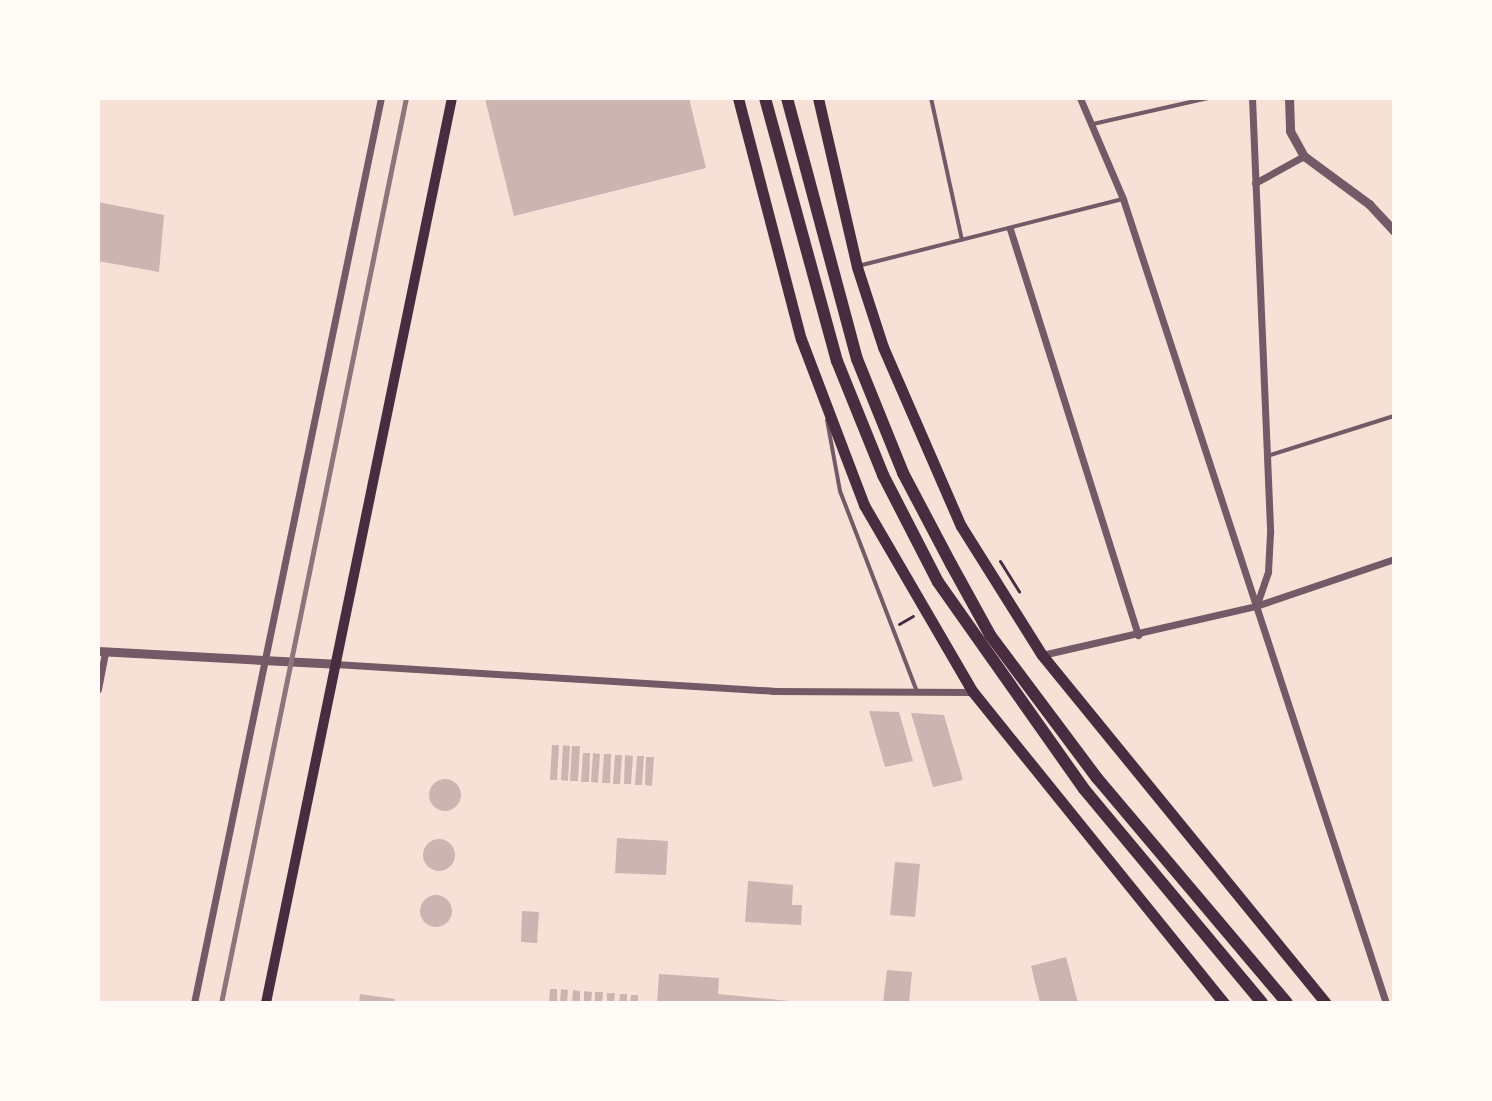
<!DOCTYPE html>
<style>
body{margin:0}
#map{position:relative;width:1492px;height:1101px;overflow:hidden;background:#f7e1d7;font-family:"Roboto Condensed",sans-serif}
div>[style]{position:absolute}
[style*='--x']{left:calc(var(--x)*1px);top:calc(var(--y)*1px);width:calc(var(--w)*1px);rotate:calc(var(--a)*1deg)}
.building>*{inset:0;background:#ccb4b1}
.round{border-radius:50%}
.path>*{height:3px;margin:-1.5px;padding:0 1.5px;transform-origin:1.5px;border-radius:1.5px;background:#4a2c40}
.service>*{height:4px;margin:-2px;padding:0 2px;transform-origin:2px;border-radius:2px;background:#755966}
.minor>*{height:7px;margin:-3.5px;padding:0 3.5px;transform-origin:3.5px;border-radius:3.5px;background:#755966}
.tertiary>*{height:9px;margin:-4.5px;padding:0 4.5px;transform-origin:4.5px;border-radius:4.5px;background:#755966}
.secondary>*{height:10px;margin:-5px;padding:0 5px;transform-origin:5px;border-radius:5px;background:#4a2c40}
.primary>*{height:11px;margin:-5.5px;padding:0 5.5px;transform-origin:5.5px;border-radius:5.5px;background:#4a2c40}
.trunk>*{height:12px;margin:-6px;padding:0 6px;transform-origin:6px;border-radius:6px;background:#4a2c40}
.rail>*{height:5px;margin:-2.5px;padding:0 2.5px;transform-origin:2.5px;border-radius:2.5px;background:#8f747c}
span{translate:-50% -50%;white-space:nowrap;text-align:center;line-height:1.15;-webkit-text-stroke:6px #fffaf5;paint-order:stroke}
.frame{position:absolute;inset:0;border:100px solid #fffaf5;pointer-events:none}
</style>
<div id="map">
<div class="building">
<i style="clip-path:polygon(689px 98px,706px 168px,514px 216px,485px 99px)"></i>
<i style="clip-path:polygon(98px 202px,164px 215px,159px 272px,98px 261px)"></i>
<i style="clip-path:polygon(869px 711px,899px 712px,913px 761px,885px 767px)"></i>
<i style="clip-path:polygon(911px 713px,944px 715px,963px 780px,933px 787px)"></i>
<i style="clip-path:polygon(552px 745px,559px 745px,557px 780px,550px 780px)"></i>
<i style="clip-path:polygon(563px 745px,570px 746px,568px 781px,561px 780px)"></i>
<i style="clip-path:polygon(572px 746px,580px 746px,578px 781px,570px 781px)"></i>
<i style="clip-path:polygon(583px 753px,590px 753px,589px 782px,581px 782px)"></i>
<i style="clip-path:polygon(593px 753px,600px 754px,598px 783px,591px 782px)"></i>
<i style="clip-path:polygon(604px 754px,611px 754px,610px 783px,602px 783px)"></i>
<i style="clip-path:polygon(615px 755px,622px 755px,620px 784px,613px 784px)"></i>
<i style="clip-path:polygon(625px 755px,633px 756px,631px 784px,624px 784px)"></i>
<i style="clip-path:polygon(637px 756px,644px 756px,642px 785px,635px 785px)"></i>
<i style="clip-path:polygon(646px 757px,654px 757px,652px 786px,645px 785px)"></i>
<i class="round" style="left:429px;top:779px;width:32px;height:32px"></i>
<i style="clip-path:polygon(617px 838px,668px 841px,666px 875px,615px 873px)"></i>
<i class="round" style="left:423px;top:839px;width:32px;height:32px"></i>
<i style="clip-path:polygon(895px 862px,920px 864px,915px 917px,890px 915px)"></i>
<i style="clip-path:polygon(748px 881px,793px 885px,792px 905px,802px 905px,801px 925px,745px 922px)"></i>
<i class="round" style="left:420px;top:895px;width:32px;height:32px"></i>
<i style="clip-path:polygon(522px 911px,539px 912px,537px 943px,521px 942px)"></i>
<i style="clip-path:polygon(1066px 957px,1078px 1003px,1040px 1003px,1031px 966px)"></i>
<i style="clip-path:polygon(887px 970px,912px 972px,909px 1003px,883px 1003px)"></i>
<i style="clip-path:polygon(659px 974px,719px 978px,718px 994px,810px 1003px,657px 1003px)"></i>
<i style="clip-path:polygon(550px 989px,557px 989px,557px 1003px,549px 1003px)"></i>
<i style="clip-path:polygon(561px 989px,568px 990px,567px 1003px,560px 1003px)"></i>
<i style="clip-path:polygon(573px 990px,580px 991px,580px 1003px,572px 1003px)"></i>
<i style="clip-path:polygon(584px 991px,592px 992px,591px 1003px,584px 1003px)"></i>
<i style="clip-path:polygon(595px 992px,603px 992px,602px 1003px,595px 1003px)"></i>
<i style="clip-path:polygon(607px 993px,615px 993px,614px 1003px,607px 1003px)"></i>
<i style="clip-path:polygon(360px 994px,395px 999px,394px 1003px,359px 1003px)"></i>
<i style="clip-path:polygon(620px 994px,627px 994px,627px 1003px,619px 1003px)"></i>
<i style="clip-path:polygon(631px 995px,638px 995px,638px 1003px,630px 1003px)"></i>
</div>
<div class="path">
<i style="--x:1000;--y:561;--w:36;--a:58"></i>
<i style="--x:899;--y:624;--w:16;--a:-30"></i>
</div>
<div class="service">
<i style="--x:931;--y:98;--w:145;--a:77.7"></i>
<i style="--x:1093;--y:124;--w:118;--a:-12.7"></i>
<i style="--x:858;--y:266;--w:273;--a:-14.2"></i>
<i style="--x:827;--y:420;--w:72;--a:79.6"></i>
<i style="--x:840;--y:491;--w:215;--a:69"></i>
<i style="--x:1267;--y:456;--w:133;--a:-17.5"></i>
</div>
<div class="minor">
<i style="--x:1080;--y:98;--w:110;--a:66.9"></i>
<i style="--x:1123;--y:199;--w:846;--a:71.89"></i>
<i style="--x:1252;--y:98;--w:435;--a:87.6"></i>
<i style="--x:1270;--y:533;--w:39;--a:93"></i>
<i style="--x:1268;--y:572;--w:34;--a:109"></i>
<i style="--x:1255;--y:183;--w:56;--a:-28.9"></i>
<i style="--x:1010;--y:229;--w:426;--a:72.5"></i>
<i style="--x:1042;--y:655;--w:220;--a:-12.9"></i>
<i style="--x:1256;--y:606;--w:146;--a:-18.8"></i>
<i style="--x:335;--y:664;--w:439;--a:3.5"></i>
<i style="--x:773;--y:691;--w:200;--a:0.3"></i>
<i style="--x:98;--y:689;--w:38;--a:-79"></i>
<i style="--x:194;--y:1003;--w:924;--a:-78.33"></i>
</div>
<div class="tertiary">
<i style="--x:1289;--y:98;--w:33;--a:88"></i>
<i style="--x:1290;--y:131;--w:29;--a:61"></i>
<i style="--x:1304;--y:156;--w:81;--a:36.4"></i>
<i style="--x:1369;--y:204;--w:37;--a:47"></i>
<i style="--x:98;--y:651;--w:237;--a:3.1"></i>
</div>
<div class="secondary">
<i style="--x:266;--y:1003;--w:924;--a:-78.39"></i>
</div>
<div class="primary">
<i style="--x:738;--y:98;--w:249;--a:75.4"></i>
<i style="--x:801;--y:339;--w:178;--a:69.2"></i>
<i style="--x:864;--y:505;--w:216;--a:59.8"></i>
<i style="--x:973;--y:692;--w:400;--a:51.1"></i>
<i style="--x:818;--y:98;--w:173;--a:77"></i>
<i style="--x:857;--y:267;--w:84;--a:72"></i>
<i style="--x:883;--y:347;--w:195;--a:66.5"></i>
<i style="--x:961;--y:526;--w:152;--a:57.9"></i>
<i style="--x:1042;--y:655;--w:449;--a:50.8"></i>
</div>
<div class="trunk">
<i style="--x:765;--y:98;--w:273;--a:74.7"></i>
<i style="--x:837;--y:361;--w:123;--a:68"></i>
<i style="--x:883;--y:475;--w:120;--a:62.8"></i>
<i style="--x:938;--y:582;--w:253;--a:54.8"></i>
<i style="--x:1084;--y:789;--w:278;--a:50.2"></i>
<i style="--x:787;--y:98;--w:270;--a:75"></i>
<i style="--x:857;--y:359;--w:123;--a:68"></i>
<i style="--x:903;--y:473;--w:103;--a:62.2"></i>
<i style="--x:951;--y:564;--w:81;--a:61.2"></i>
<i style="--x:990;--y:635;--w:179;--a:53.2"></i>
<i style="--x:1097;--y:778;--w:294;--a:49.8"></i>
</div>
<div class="rail">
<i style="--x:221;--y:1003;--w:924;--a:-78.45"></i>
</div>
<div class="frame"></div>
</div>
